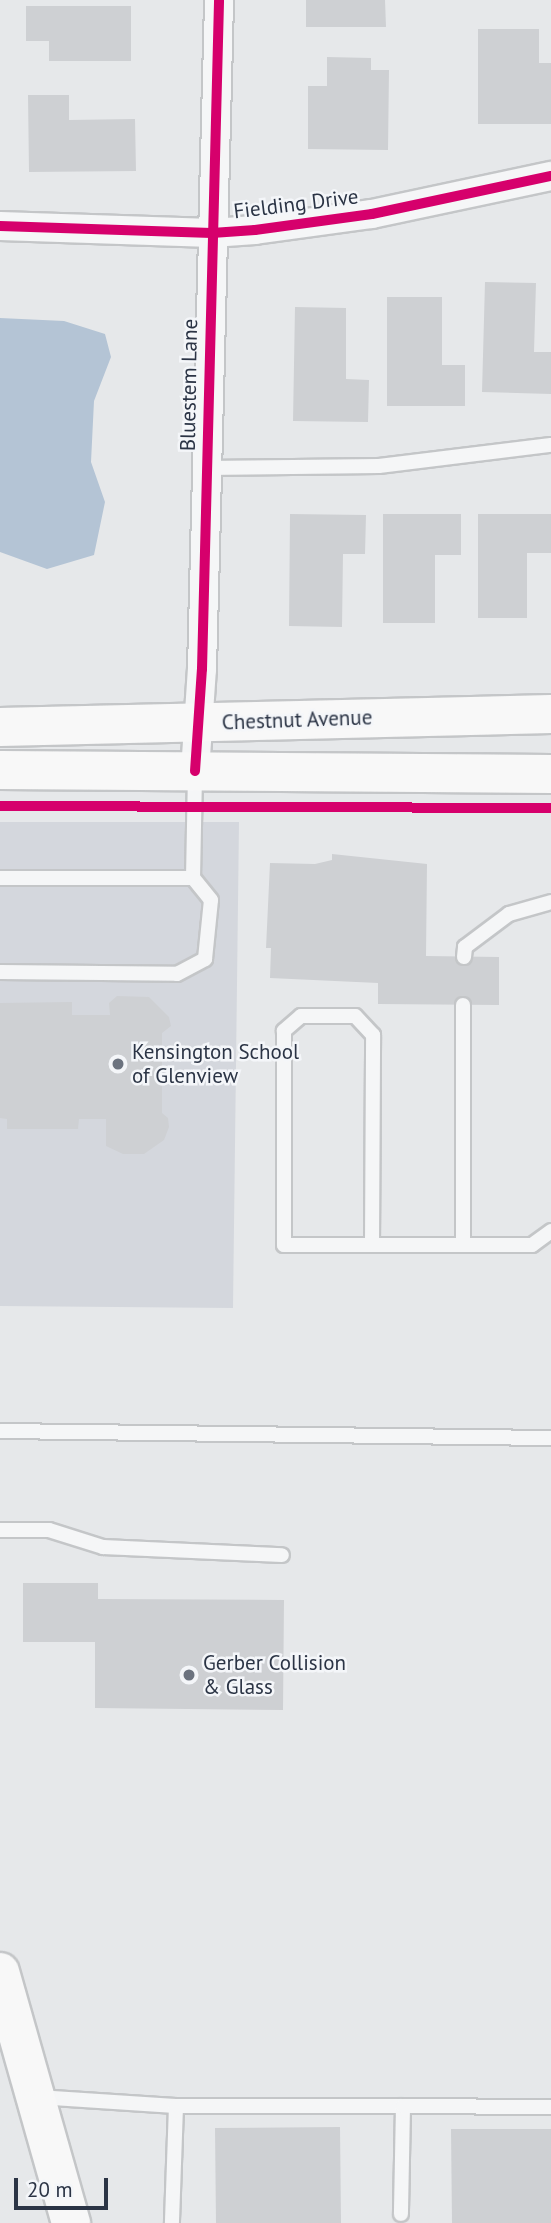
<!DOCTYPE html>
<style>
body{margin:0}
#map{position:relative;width:551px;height:2223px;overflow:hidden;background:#e6e8ea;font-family:"PT Sans",sans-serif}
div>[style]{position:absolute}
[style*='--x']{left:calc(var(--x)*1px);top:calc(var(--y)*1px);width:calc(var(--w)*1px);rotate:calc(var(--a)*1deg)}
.built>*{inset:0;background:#d4d7dd}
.water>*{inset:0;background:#b4c4d5}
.building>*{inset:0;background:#ced0d3}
.roads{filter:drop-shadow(2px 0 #c4c6c8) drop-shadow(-2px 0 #c4c6c8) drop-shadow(0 2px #c4c6c8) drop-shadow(0 -2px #c4c6c8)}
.lane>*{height:14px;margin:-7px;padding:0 7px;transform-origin:7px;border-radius:7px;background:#f5f6f7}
.street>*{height:28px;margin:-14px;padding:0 14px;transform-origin:14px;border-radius:14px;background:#f5f6f7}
.secondary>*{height:38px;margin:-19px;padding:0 19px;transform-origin:19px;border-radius:19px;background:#f8f8f8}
.cycleway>*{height:10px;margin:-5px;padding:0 5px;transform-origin:5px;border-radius:5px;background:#d6006c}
.dots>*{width:19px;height:19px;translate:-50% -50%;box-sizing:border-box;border:4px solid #f4f6f9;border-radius:50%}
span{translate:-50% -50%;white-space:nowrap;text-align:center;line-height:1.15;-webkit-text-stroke:5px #f4f6f9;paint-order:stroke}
.street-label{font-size:21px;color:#2b3445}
.poi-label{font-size:21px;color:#2b3445}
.left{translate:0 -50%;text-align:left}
.scale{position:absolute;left:14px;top:2178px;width:94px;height:32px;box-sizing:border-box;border:4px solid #2b3445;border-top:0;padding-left:9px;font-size:21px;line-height:24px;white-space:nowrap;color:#2b3445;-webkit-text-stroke:5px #f4f6f9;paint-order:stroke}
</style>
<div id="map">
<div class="built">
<i style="clip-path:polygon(0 822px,239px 822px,233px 1308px,0 1306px)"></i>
</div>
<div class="water">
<i style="clip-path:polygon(0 318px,64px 321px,105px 334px,111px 357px,94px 401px,91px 462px,105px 502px,94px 555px,47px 569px,0 552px)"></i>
</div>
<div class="building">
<i style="clip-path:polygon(306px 0,385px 0,386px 27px,306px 27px)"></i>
<i style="clip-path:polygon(26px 6px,131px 6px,131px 61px,49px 61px,49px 41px,26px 41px)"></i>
<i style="clip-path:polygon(478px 29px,539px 29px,539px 63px,551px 63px,551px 124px,478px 124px)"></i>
<i style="clip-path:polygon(327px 57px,371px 58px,371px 70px,389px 70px,388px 150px,308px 149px,308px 86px,327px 86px)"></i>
<i style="clip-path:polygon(28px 95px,69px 95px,69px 120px,135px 119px,136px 171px,29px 172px)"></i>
<i style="clip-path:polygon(485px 282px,536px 283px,534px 352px,551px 352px,551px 394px,482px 392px)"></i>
<i style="clip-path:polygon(387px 297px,442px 297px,442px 365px,465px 365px,465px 406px,387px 406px)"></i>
<i style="clip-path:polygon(295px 307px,346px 308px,346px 379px,369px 380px,368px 422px,293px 421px)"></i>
<i style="clip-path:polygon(290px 514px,366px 515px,365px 554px,343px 554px,342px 627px,289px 626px)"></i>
<i style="clip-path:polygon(383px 514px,461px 514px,461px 555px,435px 555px,435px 623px,383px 623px)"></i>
<i style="clip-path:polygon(478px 514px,551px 514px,551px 553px,527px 553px,527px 618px,478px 618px)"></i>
<i style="clip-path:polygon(332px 854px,427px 864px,426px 956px,499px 957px,499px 1005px,378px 1004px,378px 983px,270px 978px,271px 948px,266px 948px,270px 863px,315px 864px,332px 860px)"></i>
<i style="clip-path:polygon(117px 996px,149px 997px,169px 1017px,171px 1026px,162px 1033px,162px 1113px,168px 1118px,169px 1127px,164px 1140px,144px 1154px,123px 1154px,106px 1146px,106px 1119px,79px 1119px,78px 1129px,7px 1129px,7px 1119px,0 1118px,0 1003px,72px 1002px,72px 1015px,110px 1015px,109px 1003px)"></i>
<i style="clip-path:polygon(23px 1583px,98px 1583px,98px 1599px,284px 1600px,283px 1710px,95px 1708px,95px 1642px,23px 1642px)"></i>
<i style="clip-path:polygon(340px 2127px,341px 2223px,216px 2223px,215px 2128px)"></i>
<i style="clip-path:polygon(451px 2129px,551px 2129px,551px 2223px,452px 2223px)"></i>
</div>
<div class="roads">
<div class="lane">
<i style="--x:206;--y:468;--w:173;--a:-0.7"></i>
<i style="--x:379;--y:466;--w:173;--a:-7"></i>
<i style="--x:0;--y:878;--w:193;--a:0"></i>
<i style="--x:464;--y:957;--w:10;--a:-84"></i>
<i style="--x:465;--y:947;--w:55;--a:-36.9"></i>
<i style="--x:509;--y:914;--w:44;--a:-15.9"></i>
<i style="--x:0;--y:972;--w:177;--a:0.6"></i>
<i style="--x:177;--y:974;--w:32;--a:-28"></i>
<i style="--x:205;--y:959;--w:59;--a:-84.2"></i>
<i style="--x:211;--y:900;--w:28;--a:-129"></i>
<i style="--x:193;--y:878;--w:105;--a:-88.9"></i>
<i style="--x:463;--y:1005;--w:240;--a:90"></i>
<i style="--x:372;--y:1245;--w:210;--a:-89.7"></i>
<i style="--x:373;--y:1035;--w:26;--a:-133"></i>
<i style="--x:355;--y:1016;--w:54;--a:180"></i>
<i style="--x:301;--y:1016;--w:23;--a:139"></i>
<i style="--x:284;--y:1031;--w:214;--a:90"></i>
<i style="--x:284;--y:1245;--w:248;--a:0"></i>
<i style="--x:532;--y:1245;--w:24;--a:-36"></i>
<i style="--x:0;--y:1431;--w:551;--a:0.73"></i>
<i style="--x:0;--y:1530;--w:49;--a:0"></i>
<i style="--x:49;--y:1530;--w:57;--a:17.5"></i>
<i style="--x:103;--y:1547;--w:179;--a:2.6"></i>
<i style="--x:37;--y:2097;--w:139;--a:3.7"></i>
<i style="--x:176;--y:2106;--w:117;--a:92"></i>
<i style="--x:176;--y:2106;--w:227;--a:0"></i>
<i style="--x:403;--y:2106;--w:108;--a:91.1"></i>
<i style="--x:403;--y:2106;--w:148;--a:0.4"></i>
</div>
<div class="street">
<i style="--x:0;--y:226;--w:212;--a:1.9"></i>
<i style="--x:212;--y:233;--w:43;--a:-4"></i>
<i style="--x:255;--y:230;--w:118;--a:-7.8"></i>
<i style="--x:372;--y:214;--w:183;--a:-12"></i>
<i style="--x:195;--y:771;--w:102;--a:-86.1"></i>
<i style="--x:202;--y:669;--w:669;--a:-88.54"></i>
</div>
<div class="secondary">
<i style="--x:0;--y:727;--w:551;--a:-1.35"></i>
<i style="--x:0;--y:770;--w:551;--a:0.42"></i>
<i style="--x:0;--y:1972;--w:261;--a:74.2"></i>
</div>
</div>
<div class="cycleway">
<i style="--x:0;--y:226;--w:212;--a:1.9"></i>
<i style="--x:212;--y:233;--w:43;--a:-4"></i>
<i style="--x:255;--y:230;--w:118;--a:-7.8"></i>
<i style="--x:372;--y:214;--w:183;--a:-12"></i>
<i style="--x:195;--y:771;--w:102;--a:-86.1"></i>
<i style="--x:202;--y:669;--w:669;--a:-88.54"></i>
<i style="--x:0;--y:806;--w:551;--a:0.21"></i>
</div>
<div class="dots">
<i style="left:118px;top:1064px;background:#6c737f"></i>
<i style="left:189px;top:1675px;background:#6c737f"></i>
</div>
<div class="street-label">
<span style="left:296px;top:204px;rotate:-7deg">Fielding Drive</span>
<span style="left:189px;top:385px;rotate:-89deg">Bluestem Lane</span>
<span style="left:297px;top:720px;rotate:-2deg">Chestnut Avenue</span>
</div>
<div class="poi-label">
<span class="left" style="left:132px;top:1064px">Kensington School<br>of Glenview</span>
<span class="left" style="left:203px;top:1675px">Gerber Collision<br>&amp; Glass</span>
</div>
<div class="scale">20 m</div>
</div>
